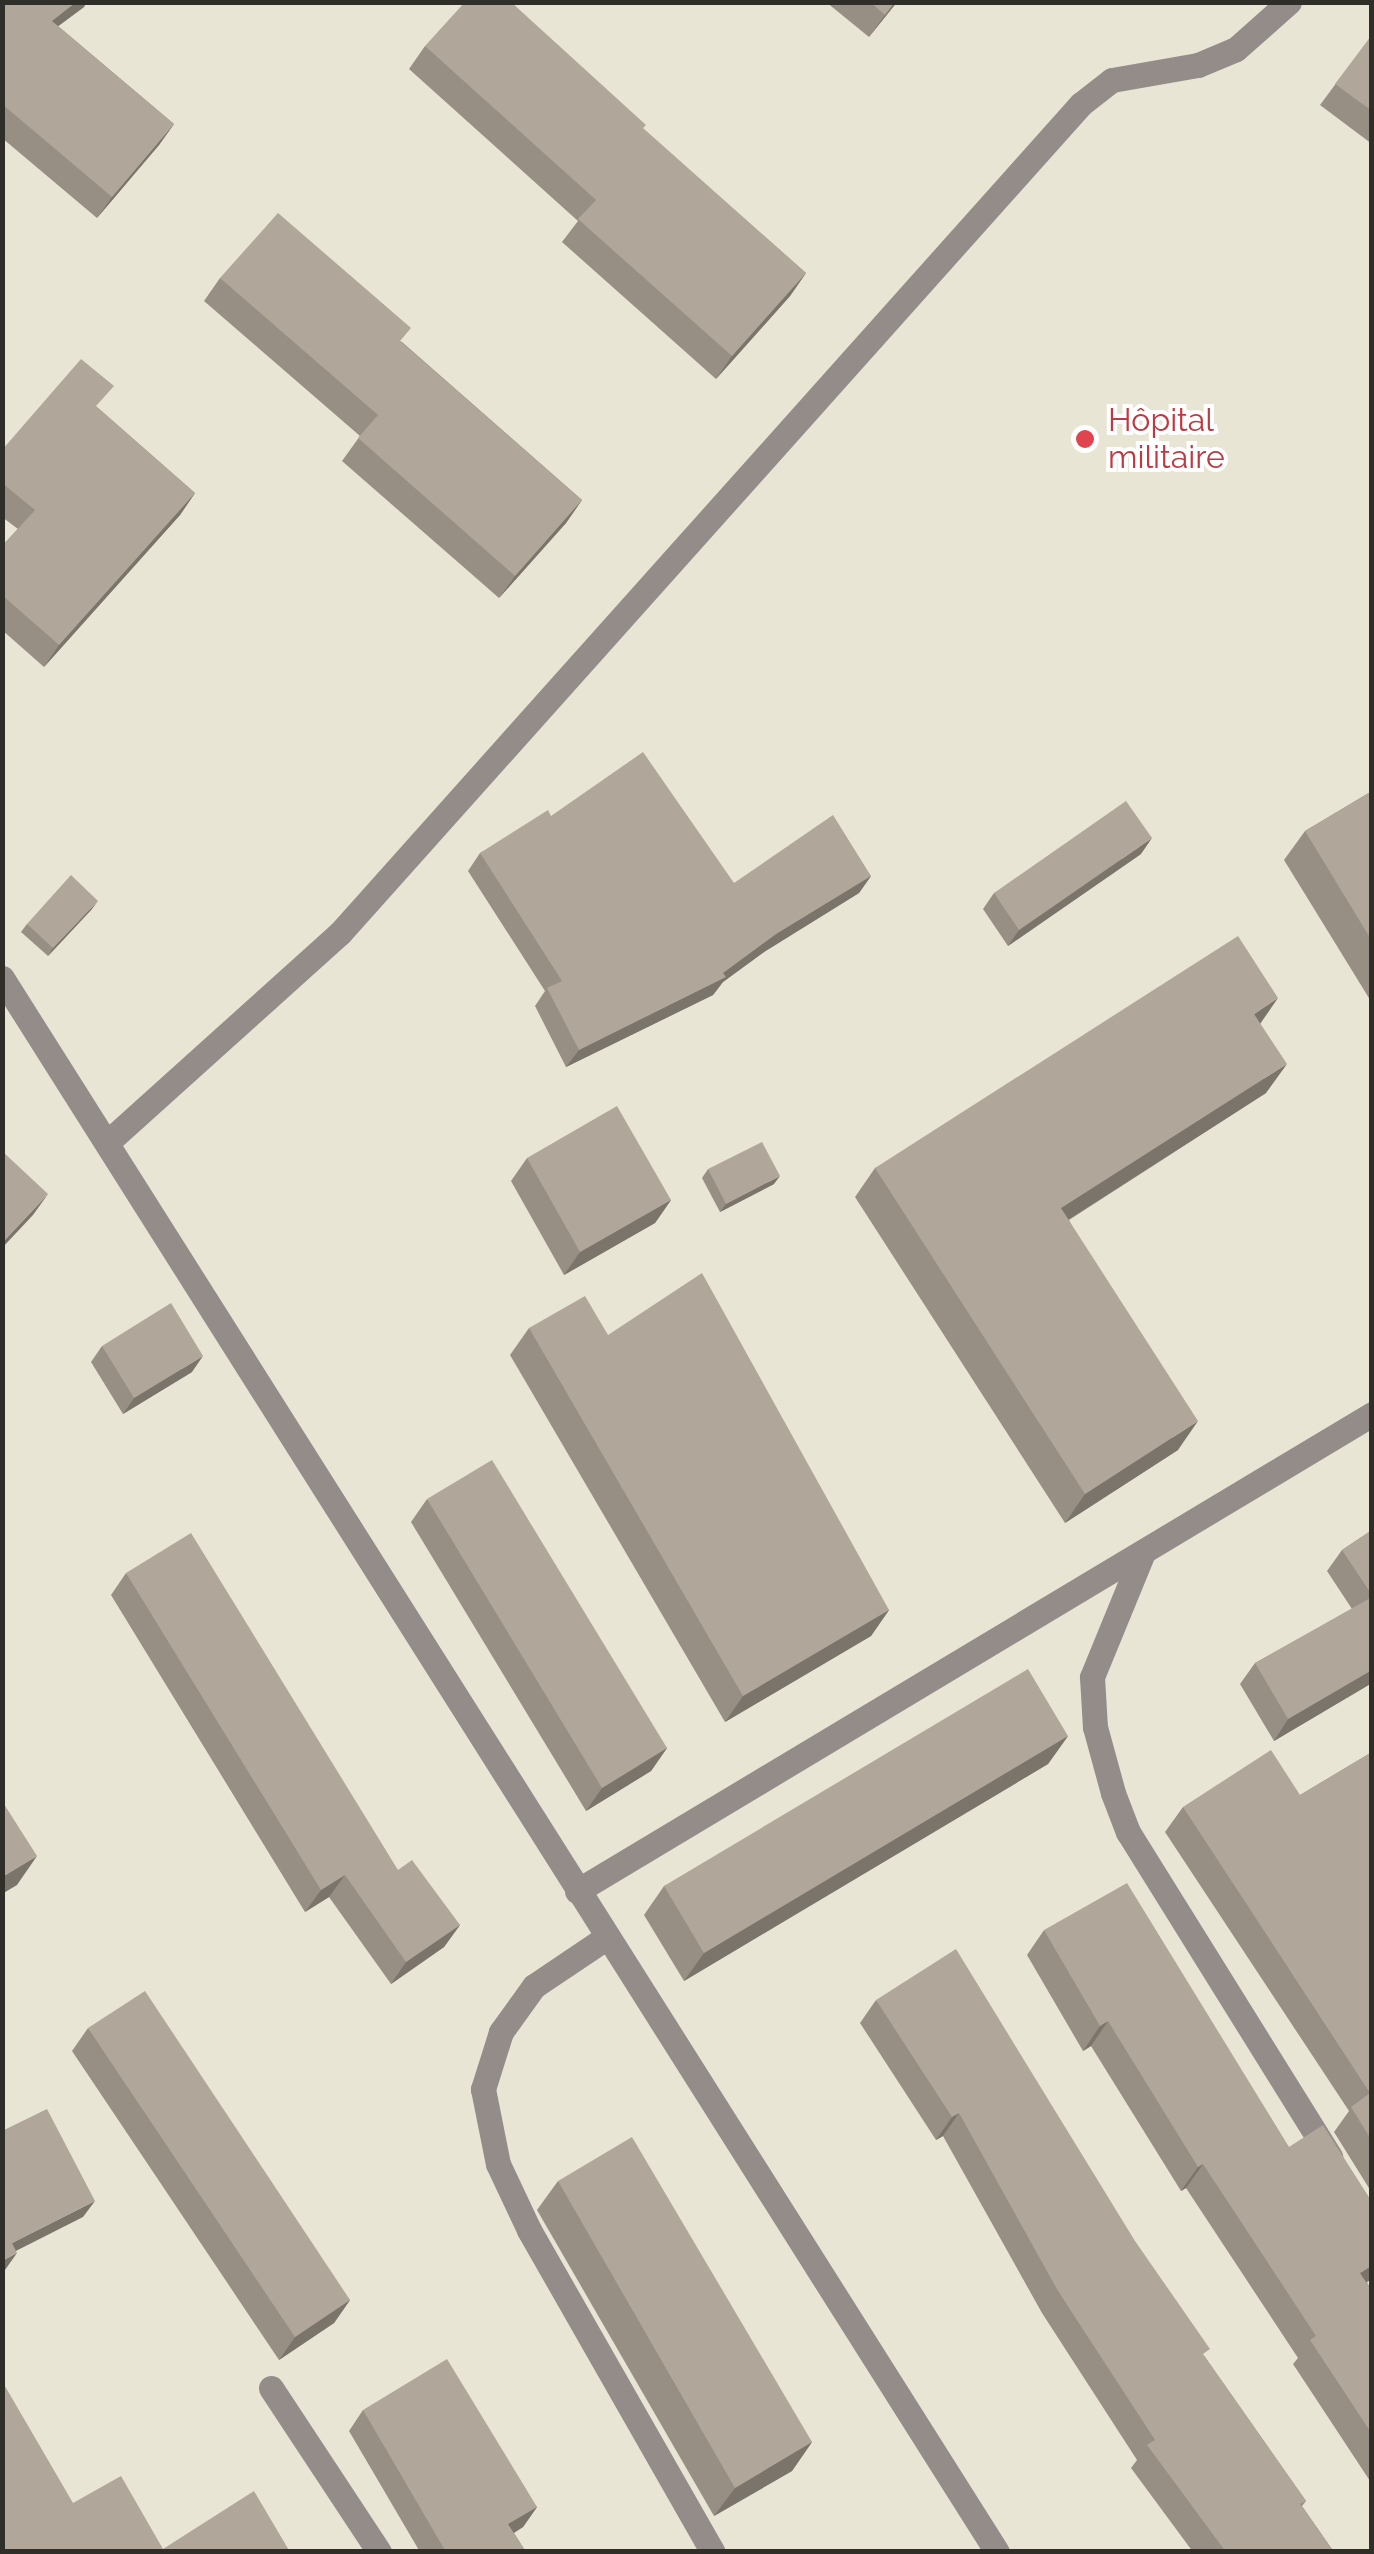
<!DOCTYPE html>
<meta charset="utf-8">
<style>
body{margin:0}
#map{position:relative;width:1374px;height:2554px;overflow:hidden;background:#e9e5d5;font-family:Raleway,sans-serif}
div>[style]{position:absolute}
[style*='--x']{left:calc(var(--x)*1px);top:calc(var(--y)*1px);width:calc(var(--w)*1px);rotate:calc(var(--a)*1deg)}
.minor>*{height:25px;margin:-12.5px;padding:0 12.5px;transform-origin:12.5px;border-radius:12.5px;background:#938c89}
.wall>*{inset:0;background:#978f84}
.shaded-wall>*{inset:0;background:#7b746b}
.building>*{inset:0;background:#b0a699}
.dots>*{width:28px;height:28px;translate:-50% -50%;box-sizing:border-box;border:5px solid #fff;border-radius:50%}
span{translate:-50% -50%;white-space:nowrap;text-align:center;line-height:1.15;-webkit-text-stroke:8px #fff;paint-order:stroke}
.health-label{font-size:32px;color:#be3a42}
.left{translate:0 -50%;text-align:left}
.frame{position:absolute;inset:0;border:5px solid #302e28;pointer-events:none}
</style>
<div id="map">
<div class="minor">
<i style="--x:2;--y:978;--w:1862;--a:57.7"></i>
<i style="--x:110;--y:1140;--w:309;--a:-42"></i>
<i style="--x:340;--y:933;--w:1112;--a:-48.21"></i>
<i style="--x:1081;--y:104;--w:39;--a:-38"></i>
<i style="--x:1112;--y:80;--w:87;--a:-9.9"></i>
<i style="--x:1198;--y:65;--w:41;--a:-22.8"></i>
<i style="--x:1236;--y:49;--w:71;--a:-41.6"></i>
<i style="--x:1142;--y:1555;--w:132;--a:112.3"></i>
<i style="--x:1092;--y:1677;--w:50;--a:86.6"></i>
<i style="--x:1095;--y:1727;--w:68;--a:74.7"></i>
<i style="--x:1113;--y:1793;--w:42;--a:69"></i>
<i style="--x:1128;--y:1832;--w:383;--a:58.1"></i>
<i style="--x:577;--y:1891;--w:927;--a:-30.96"></i>
<i style="--x:607;--y:1937;--w:88;--a:146.1"></i>
<i style="--x:534;--y:1986;--w:57;--a:125.7"></i>
<i style="--x:501;--y:2032;--w:60;--a:107.5"></i>
<i style="--x:483;--y:2089;--w:76;--a:78.7"></i>
<i style="--x:498;--y:2164;--w:73;--a:64.8"></i>
<i style="--x:529;--y:2230;--w:371;--a:60.3"></i>
<i style="--x:271;--y:2388;--w:196;--a:56.6"></i>
</div>
<div class="wall">
<i style="clip-path:polygon(2px 2px,84px 7px,58px 26px,174px 124px,159px 145px,97px 218px,2px 138px)"></i>
<i style="clip-path:polygon(826px 2px,897px 2px,869px 37px)"></i>
<i style="clip-path:polygon(1372px 35px,1372px 144px,1320px 105px)"></i>
<i style="clip-path:polygon(425px 46px,643px 129px,806px 273px,790px 296px,716px 379px,562px 242px,578px 221px,409px 69px)"></i>
<i style="clip-path:polygon(220px 278px,402px 342px,582px 500px,566px 523px,499px 598px,342px 461px,360px 436px,204px 301px)"></i>
<i style="clip-path:polygon(98px 408px,195px 493px,180px 515px,44px 667px,2px 630px,2px 546px,18px 529px,2px 517px,2px 450px)"></i>
<i style="clip-path:polygon(1372px 791px,1372px 1003px,1284px 860px,1305px 831px)"></i>
<i style="clip-path:polygon(551px 816px,734px 883px,871px 876px,859px 893px,764px 952px,723px 982px,713px 995px,566px 1067px,535px 1006px,545px 991px,468px 871px,480px 853px)"></i>
<i style="clip-path:polygon(1141px 854px,1008px 946px,983px 909px,994px 893px)"></i>
<i style="clip-path:polygon(92px 909px,48px 956px,21px 932px,27px 924px)"></i>
<i style="clip-path:polygon(1260px 1024px,1266px 1093px,1069px 1220px,1178px 1450px,1065px 1523px,855px 1197px,875px 1168px)"></i>
<i style="clip-path:polygon(527px 1158px,671px 1200px,655px 1223px,564px 1275px,511px 1181px)"></i>
<i style="clip-path:polygon(708px 1169px,774px 1184px,720px 1212px,702px 1178px)"></i>
<i style="clip-path:polygon(529px 1328px,608px 1335px,889px 1610px,871px 1636px,725px 1722px,510px 1355px)"></i>
<i style="clip-path:polygon(102px 1346px,192px 1372px,123px 1414px,91px 1362px)"></i>
<i style="clip-path:polygon(427px 1499px,667px 1748px,651px 1771px,586px 1811px,411px 1522px)"></i>
<i style="clip-path:polygon(1372px 1530px,1372px 1683px,1274px 1741px,1240px 1684px,1255px 1663px,1352px 1609px,1327px 1571px,1342px 1550px)"></i>
<i style="clip-path:polygon(126px 1573px,398px 1870px,460px 1925px,444px 1947px,391px 1984px,329px 1897px,305px 1912px,111px 1595px)"></i>
<i style="clip-path:polygon(1068px 1736px,1048px 1764px,684px 1981px,644px 1915px,664px 1886px)"></i>
<i style="clip-path:polygon(1372px 1752px,1372px 2193px,1334px 2132px,1349px 2111px,1165px 1832px,1183px 1807px,1300px 1795px)"></i>
<i style="clip-path:polygon(1044px 1930px,1289px 2147px,1372px 2291px,1372px 2484px,1293px 2364px,1298px 2358px,1186px 2188px,1181px 2191px,1091px 2046px,1083px 2051px,1027px 1955px)"></i>
<i style="clip-path:polygon(876px 2000px,1205px 2357px,1306px 2501px,1302px 2506px,1334px 2552px,1193px 2552px,1131px 2468px,1137px 2460px,1042px 2313px,943px 2136px,936px 2140px,860px 2023px)"></i>
<i style="clip-path:polygon(88px 2028px,350px 2300px,334px 2323px,279px 2360px,72px 2051px)"></i>
<i style="clip-path:polygon(558px 2181px,812px 2442px,792px 2471px,714px 2516px,537px 2210px)"></i>
<i style="clip-path:polygon(363px 2410px,537px 2507px,523px 2527px,514px 2533px,526px 2552px,420px 2552px,349px 2431px)"></i>
</div>
<div class="shaded-wall">
<i style="clip-path:polygon(76px 2px,87px 2px,84px 7px,37px 42px,52px 21px)"></i>
<i style="clip-path:polygon(895px 2px,897px 2px,869px 37px,885px 15px)"></i>
<i style="clip-path:polygon(174px 124px,159px 145px,97px 218px,112px 197px)"></i>
<i style="clip-path:polygon(806px 273px,790px 296px,716px 379px,732px 356px)"></i>
<i style="clip-path:polygon(195px 493px,180px 515px,44px 667px,59px 645px)"></i>
<i style="clip-path:polygon(582px 500px,566px 523px,499px 598px,515px 576px)"></i>
<i style="clip-path:polygon(1152px 838px,1141px 854px,1008px 946px,1019px 930px)"></i>
<i style="clip-path:polygon(871px 876px,859px 893px,764px 952px,723px 982px,713px 995px,566px 1067px,579px 1050px,723px 973px,776px 934px)"></i>
<i style="clip-path:polygon(98px 901px,92px 909px,48px 956px,53px 948px)"></i>
<i style="clip-path:polygon(1278px 998px,1258px 1027px,1254px 1014px)"></i>
<i style="clip-path:polygon(1287px 1064px,1266px 1093px,1041px 1237px,1061px 1208px)"></i>
<i style="clip-path:polygon(780px 1176px,774px 1184px,720px 1212px,726px 1204px)"></i>
<i style="clip-path:polygon(48px 1194px,33px 1215px,2px 1248px,2px 1243px)"></i>
<i style="clip-path:polygon(671px 1200px,655px 1223px,564px 1275px,580px 1252px)"></i>
<i style="clip-path:polygon(203px 1356px,192px 1372px,123px 1414px,134px 1398px)"></i>
<i style="clip-path:polygon(1198px 1421px,1178px 1450px,1065px 1523px,1085px 1494px)"></i>
<i style="clip-path:polygon(889px 1610px,871px 1636px,725px 1722px,743px 1696px)"></i>
<i style="clip-path:polygon(1372px 1670px,1372px 1683px,1274px 1741px,1288px 1719px)"></i>
<i style="clip-path:polygon(1068px 1736px,1048px 1764px,684px 1981px,704px 1953px)"></i>
<i style="clip-path:polygon(667px 1748px,651px 1771px,586px 1811px,602px 1788px)"></i>
<i style="clip-path:polygon(37px 1856px,17px 1885px,2px 1894px,2px 1877px)"></i>
<i style="clip-path:polygon(345px 1875px,329px 1897px,305px 1912px,321px 1890px)"></i>
<i style="clip-path:polygon(460px 1925px,444px 1947px,391px 1984px,406px 1962px)"></i>
<i style="clip-path:polygon(1108px 2021px,1091px 2046px,1083px 2051px,1100px 2026px)"></i>
<i style="clip-path:polygon(959px 2113px,943px 2136px,936px 2140px,952px 2117px)"></i>
<i style="clip-path:polygon(1203px 2164px,1186px 2188px,1181px 2191px,1198px 2167px)"></i>
<i style="clip-path:polygon(95px 2201px,83px 2217px,2px 2258px,12px 2243px)"></i>
<i style="clip-path:polygon(17px 2253px,5px 2270px,2px 2271px,2px 2261px)"></i>
<i style="clip-path:polygon(1372px 2265px,1372px 2279px,1343px 2297px,1360px 2273px)"></i>
<i style="clip-path:polygon(350px 2300px,334px 2323px,279px 2360px,295px 2337px)"></i>
<i style="clip-path:polygon(812px 2442px,792px 2471px,714px 2516px,735px 2488px)"></i>
<i style="clip-path:polygon(537px 2507px,523px 2527px,494px 2545px,508px 2524px)"></i>
</div>
<div class="building">
<i style="clip-path:polygon(2px 2px,76px 2px,52px 21px,174px 124px,112px 197px,2px 104px)"></i>
<i style="clip-path:polygon(465px 2px,511px 2px,646px 125px,643px 128px,806px 273px,732px 356px,578px 219px,596px 200px,425px 46px)"></i>
<i style="clip-path:polygon(870px 2px,895px 2px,885px 15px)"></i>
<i style="clip-path:polygon(1372px 35px,1372px 111px,1335px 84px)"></i>
<i style="clip-path:polygon(278px 213px,411px 328px,400px 341px,582px 500px,515px 576px,358px 438px,378px 415px,220px 278px)"></i>
<i style="clip-path:polygon(81px 359px,114px 386px,96px 406px,195px 493px,59px 645px,2px 595px,2px 546px,35px 510px,2px 483px,2px 450px)"></i>
<i style="clip-path:polygon(643px 752px,734px 883px,833px 815px,871px 876px,776px 934px,723px 973px,726px 977px,579px 1050px,547px 988px,562px 981px,480px 853px,548px 810px,551px 816px)"></i>
<i style="clip-path:polygon(1372px 791px,1372px 941px,1305px 831px)"></i>
<i style="clip-path:polygon(1126px 801px,1152px 838px,1019px 930px,994px 893px)"></i>
<i style="clip-path:polygon(71px 875px,98px 901px,53px 948px,27px 924px)"></i>
<i style="clip-path:polygon(1238px 936px,1278px 998px,1254px 1014px,1287px 1064px,1061px 1208px,1198px 1421px,1085px 1494px,875px 1168px)"></i>
<i style="clip-path:polygon(617px 1106px,671px 1200px,580px 1252px,527px 1158px)"></i>
<i style="clip-path:polygon(762px 1142px,780px 1176px,726px 1204px,708px 1169px)"></i>
<i style="clip-path:polygon(2px 1151px,48px 1194px,2px 1243px)"></i>
<i style="clip-path:polygon(702px 1273px,889px 1610px,743px 1696px,529px 1328px,585px 1296px,608px 1335px)"></i>
<i style="clip-path:polygon(171px 1303px,203px 1356px,134px 1398px,102px 1346px)"></i>
<i style="clip-path:polygon(492px 1460px,667px 1748px,602px 1788px,427px 1499px)"></i>
<i style="clip-path:polygon(1372px 1530px,1372px 1595px,1342px 1550px)"></i>
<i style="clip-path:polygon(191px 1533px,398px 1870px,412px 1860px,460px 1925px,406px 1962px,345px 1875px,321px 1890px,126px 1573px)"></i>
<i style="clip-path:polygon(1372px 1597px,1372px 1670px,1288px 1719px,1255px 1663px)"></i>
<i style="clip-path:polygon(1028px 1669px,1068px 1736px,704px 1953px,664px 1886px)"></i>
<i style="clip-path:polygon(1271px 1750px,1300px 1795px,1372px 1752px,1372px 2141px,1351px 2107px,1370px 2093px,1183px 1807px)"></i>
<i style="clip-path:polygon(2px 1801px,37px 1856px,2px 1877px)"></i>
<i style="clip-path:polygon(1127px 1883px,1289px 2147px,1323px 2125px,1372px 2202px,1372px 2265px,1360px 2273px,1372px 2291px,1372px 2434px,1310px 2340px,1316px 2336px,1203px 2164px,1198px 2167px,1108px 2021px,1100px 2026px,1044px 1930px)"></i>
<i style="clip-path:polygon(956px 1949px,1135px 2241px,1210px 2349px,1203px 2354px,1306px 2501px,1300px 2504px,1334px 2552px,1226px 2552px,1147px 2445px,1155px 2440px,1058px 2291px,959px 2113px,952px 2117px,876px 2000px)"></i>
<i style="clip-path:polygon(145px 1991px,350px 2300px,295px 2337px,88px 2028px)"></i>
<i style="clip-path:polygon(47px 2109px,95px 2201px,12px 2243px,17px 2253px,2px 2261px,2px 2131px)"></i>
<i style="clip-path:polygon(632px 2137px,812px 2442px,735px 2488px,558px 2181px)"></i>
<i style="clip-path:polygon(447px 2359px,537px 2507px,508px 2524px,526px 2552px,446px 2552px,363px 2410px)"></i>
<i style="clip-path:polygon(2px 2381px,73px 2503px,121px 2476px,163px 2549px,254px 2491px,290px 2552px,2px 2552px)"></i>
</div>
<div class="dots">
<i style="left:1085px;top:439px;background:#e0444e"></i>
</div>
<div class="health-label">
<span class="left" style="left:1108px;top:439px">Hôpital<br>militaire</span>
</div>
<div class="frame"></div>
</div>
